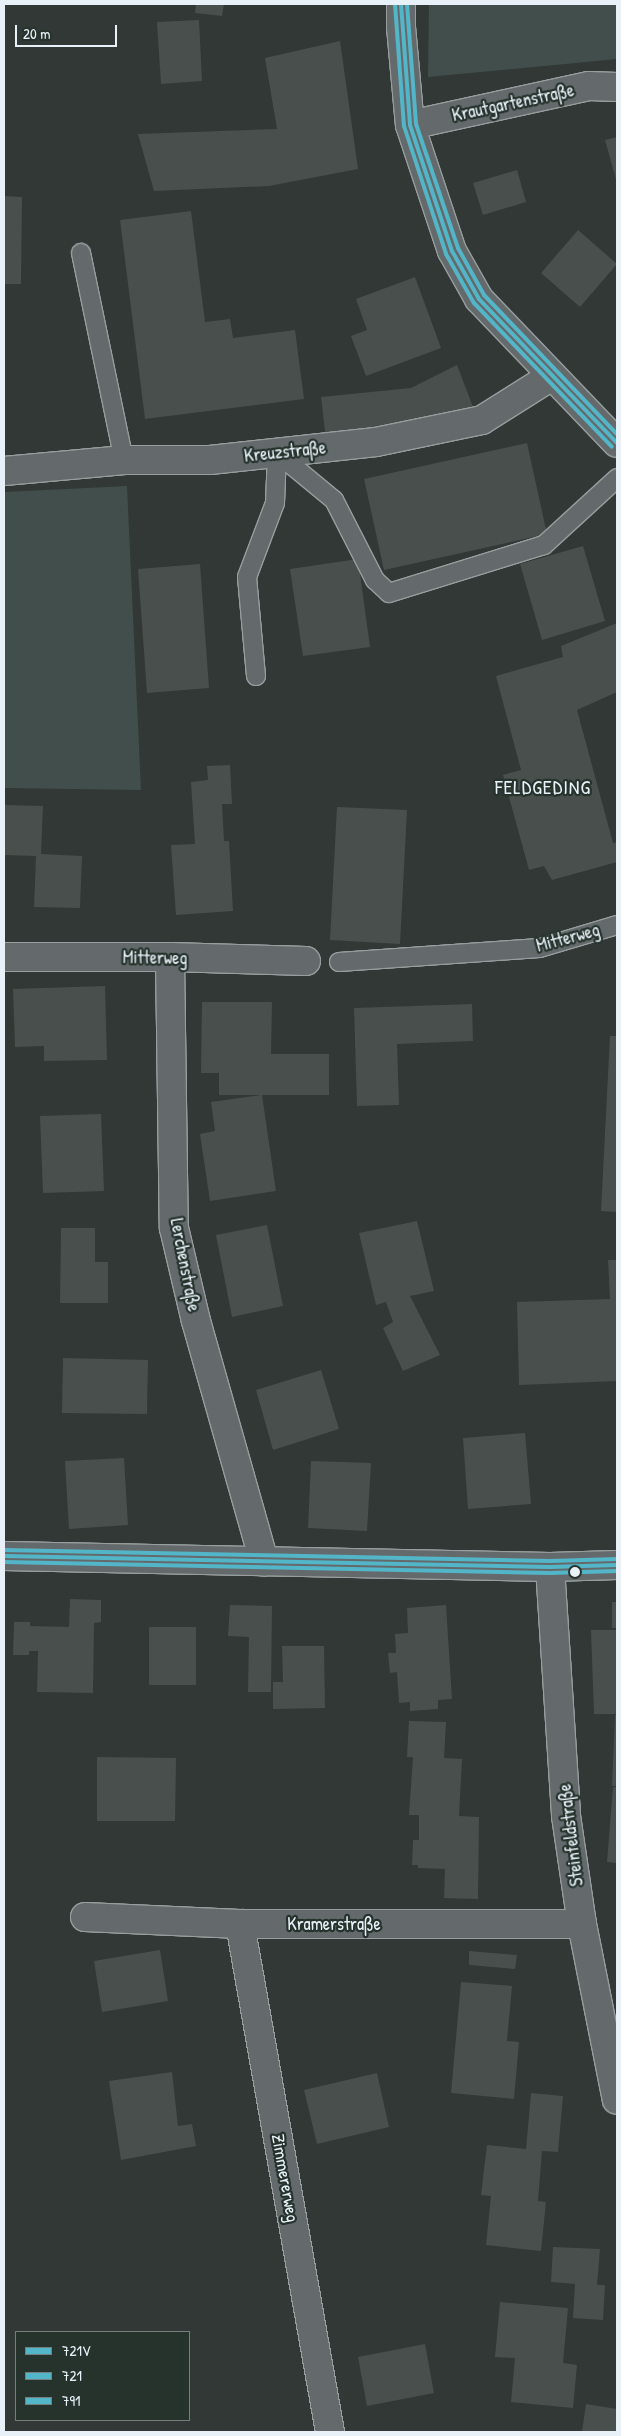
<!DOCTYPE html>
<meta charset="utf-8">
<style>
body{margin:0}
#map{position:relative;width:621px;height:2436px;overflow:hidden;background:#313835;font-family:"Patrick Hand",sans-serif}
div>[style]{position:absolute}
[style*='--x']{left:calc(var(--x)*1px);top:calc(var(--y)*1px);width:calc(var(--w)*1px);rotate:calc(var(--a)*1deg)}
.green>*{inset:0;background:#424e4b}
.building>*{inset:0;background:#494f4d}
.roads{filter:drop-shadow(1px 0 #989d9e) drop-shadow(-1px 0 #989d9e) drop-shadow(0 1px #989d9e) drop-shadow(0 -1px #989d9e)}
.lane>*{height:18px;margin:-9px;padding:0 9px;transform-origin:9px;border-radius:9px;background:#646a6b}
.street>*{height:28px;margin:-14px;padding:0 14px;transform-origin:14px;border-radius:14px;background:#646a6b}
.secondary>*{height:28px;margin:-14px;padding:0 14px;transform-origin:14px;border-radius:14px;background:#646a6b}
.bus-1>*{height:4px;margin:-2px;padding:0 2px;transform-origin:2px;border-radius:2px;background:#53b5c8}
.bus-2>*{height:4px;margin:-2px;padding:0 2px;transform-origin:2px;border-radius:2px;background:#53b5c8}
.bus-3>*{height:4px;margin:-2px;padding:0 2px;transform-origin:2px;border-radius:2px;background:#53b5c8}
.dots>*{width:14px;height:14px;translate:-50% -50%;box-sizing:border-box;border:2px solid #26332d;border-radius:50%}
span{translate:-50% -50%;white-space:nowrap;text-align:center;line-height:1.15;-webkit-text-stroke:4.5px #26332d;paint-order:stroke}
.street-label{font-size:18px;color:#e8f1f8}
.quarter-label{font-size:20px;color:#e8f1f8;letter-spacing:1px}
.frame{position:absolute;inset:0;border:5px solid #e8f1f8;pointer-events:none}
.legend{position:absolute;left:15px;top:2331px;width:175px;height:90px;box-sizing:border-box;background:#26332d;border:1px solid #747f7e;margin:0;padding:6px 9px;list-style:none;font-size:15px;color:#e8f1f8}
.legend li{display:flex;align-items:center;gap:10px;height:25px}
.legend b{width:25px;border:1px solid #747f7e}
.scale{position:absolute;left:15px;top:25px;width:102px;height:22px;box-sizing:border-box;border:2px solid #e8f1f8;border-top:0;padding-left:6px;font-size:15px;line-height:18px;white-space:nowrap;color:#e8f1f8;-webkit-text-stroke:4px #26332d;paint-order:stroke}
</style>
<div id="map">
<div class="green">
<i style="clip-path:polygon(429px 4px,617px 4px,617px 59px,428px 77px)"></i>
<i style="clip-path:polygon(127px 486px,141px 790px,4px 788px,4px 492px)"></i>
</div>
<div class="building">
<i style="clip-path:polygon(196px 4px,224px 4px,222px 16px,195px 13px)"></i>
<i style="clip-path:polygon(199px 20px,202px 81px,161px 84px,157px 22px)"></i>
<i style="clip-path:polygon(340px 41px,358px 169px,269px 186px,154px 191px,138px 134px,277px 129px,265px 58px)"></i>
<i style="clip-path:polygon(617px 137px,617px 183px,605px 140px)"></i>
<i style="clip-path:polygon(517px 170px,526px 202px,483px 215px,473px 183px)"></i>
<i style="clip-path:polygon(4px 196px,22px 197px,21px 284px,4px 284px)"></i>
<i style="clip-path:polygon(191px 211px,205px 322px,230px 319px,233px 338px,295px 330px,304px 399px,145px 419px,120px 220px)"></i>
<i style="clip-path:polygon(578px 230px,617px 264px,580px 307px,541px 273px)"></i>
<i style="clip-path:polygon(415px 277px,441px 348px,366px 376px,351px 336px,367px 330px,356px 299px)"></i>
<i style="clip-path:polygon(457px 365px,473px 407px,426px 425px,326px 439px,321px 397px,411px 388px)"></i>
<i style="clip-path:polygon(527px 443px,547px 534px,384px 570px,364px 479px)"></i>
<i style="clip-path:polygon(583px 546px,605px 621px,542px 640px,520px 564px)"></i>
<i style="clip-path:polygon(358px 559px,370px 647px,303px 656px,290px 569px)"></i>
<i style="clip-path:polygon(200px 564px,209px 688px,147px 693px,138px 569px)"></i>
<i style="clip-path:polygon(617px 623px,617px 692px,577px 710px,613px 843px,617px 842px,617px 862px,552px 880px,544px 866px,529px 870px,503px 775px,521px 770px,496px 676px,563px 657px,561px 646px)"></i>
<i style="clip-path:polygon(230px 765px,232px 804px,222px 804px,224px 841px,229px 841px,233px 911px,176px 915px,171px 845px,195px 844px,191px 782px,208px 780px,207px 766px)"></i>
<i style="clip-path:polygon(4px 805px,43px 806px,41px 854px,82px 856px,80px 908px,34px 907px,36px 856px,4px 855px)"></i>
<i style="clip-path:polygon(337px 807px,407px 810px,400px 944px,330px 940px)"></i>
<i style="clip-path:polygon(105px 986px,107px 1060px,44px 1061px,44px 1046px,15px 1047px,13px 989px)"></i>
<i style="clip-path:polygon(202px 1002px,272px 1002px,271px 1054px,329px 1054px,329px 1095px,219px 1095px,219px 1073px,201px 1073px)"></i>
<i style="clip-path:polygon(472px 1004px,473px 1041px,397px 1044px,399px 1105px,357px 1106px,354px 1008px)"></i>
<i style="clip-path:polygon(610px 1036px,617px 1036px,617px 1212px,601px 1211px)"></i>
<i style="clip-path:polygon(262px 1095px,276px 1191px,210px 1201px,200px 1134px,215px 1131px,211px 1102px)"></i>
<i style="clip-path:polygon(101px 1114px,104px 1191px,43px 1193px,40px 1116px)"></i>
<i style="clip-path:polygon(417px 1221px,434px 1291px,410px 1296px,440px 1355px,403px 1371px,383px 1328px,393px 1322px,386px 1302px,376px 1305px,359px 1233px)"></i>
<i style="clip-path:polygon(267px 1225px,283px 1306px,232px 1317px,216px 1235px)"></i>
<i style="clip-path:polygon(61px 1228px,95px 1228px,95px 1262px,108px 1262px,108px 1303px,60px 1303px)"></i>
<i style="clip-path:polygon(608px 1260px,617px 1260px,617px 1381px,519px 1385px,517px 1302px,610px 1299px)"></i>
<i style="clip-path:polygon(63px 1358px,148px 1360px,147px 1414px,62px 1413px)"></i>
<i style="clip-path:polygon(321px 1370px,339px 1429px,273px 1450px,256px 1390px)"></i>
<i style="clip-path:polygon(525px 1433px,531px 1504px,468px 1509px,463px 1438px)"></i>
<i style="clip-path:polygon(124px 1458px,128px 1525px,69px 1529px,65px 1461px)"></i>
<i style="clip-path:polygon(311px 1461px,371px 1463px,367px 1531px,308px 1528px)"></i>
<i style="clip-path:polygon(70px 1599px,101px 1600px,101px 1622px,94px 1623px,93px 1693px,37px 1692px,38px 1651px,29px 1651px,29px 1655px,13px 1655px,14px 1622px,30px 1622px,30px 1626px,69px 1627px)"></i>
<i style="clip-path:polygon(612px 1602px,617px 1602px,617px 1628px,612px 1628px)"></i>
<i style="clip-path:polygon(230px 1605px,272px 1606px,271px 1692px,248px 1692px,249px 1637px,228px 1636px)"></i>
<i style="clip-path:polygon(446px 1605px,452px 1699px,438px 1700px,438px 1709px,410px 1711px,410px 1702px,399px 1703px,397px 1672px,390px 1673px,388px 1653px,396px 1653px,395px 1634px,408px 1633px,407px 1608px)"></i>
<i style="clip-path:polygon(149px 1627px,196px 1627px,196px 1685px,149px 1685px)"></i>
<i style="clip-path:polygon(591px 1630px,617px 1630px,617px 1714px,594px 1714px)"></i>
<i style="clip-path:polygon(282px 1646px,324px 1646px,325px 1708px,273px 1709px,273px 1682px,283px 1682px)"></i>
<i style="clip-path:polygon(615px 1715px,617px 1715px,617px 1786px,612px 1786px)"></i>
<i style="clip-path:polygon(409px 1721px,446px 1722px,444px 1758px,462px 1759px,459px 1816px,479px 1817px,478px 1899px,444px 1898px,445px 1869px,418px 1868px,418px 1865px,412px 1865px,413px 1840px,419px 1840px,419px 1815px,409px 1815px,413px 1757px,407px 1757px)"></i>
<i style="clip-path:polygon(97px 1757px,176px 1758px,175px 1821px,97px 1821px)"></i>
<i style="clip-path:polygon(613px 1787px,617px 1787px,617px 1863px,607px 1862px)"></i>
<i style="clip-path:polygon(160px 1950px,168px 2001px,102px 2012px,94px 1961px)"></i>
<i style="clip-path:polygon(469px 1951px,517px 1955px,515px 1969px,469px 1965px)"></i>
<i style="clip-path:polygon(461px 1982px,512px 1986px,507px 2041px,519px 2042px,514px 2099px,451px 2093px)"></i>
<i style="clip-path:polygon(172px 2072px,178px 2126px,192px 2124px,196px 2146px,121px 2160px,109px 2081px)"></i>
<i style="clip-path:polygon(377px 2073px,389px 2127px,317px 2144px,304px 2090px)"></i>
<i style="clip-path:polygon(531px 2093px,563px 2096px,558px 2152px,542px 2151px,538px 2201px,546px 2202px,541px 2251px,486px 2245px,491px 2196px,481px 2195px,487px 2145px,526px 2149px)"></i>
<i style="clip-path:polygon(553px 2247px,600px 2249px,597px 2285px,605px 2285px,603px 2320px,573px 2318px,575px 2284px,551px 2282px)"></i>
<i style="clip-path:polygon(500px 2302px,568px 2308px,563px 2363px,577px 2365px,573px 2408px,511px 2402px,515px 2358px,495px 2357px)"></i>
<i style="clip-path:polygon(425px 2344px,434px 2393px,367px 2406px,358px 2357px)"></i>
<i style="clip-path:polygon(586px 2404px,617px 2409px,617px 2432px,582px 2432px)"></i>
</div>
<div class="roads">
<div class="lane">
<i style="--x:81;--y:253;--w:211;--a:78.3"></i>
<i style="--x:277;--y:453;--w:74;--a:39.5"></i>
<i style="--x:334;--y:500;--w:90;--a:62.9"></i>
<i style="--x:375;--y:580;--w:19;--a:43"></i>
<i style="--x:389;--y:593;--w:162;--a:-17.2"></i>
<i style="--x:544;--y:545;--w:99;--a:-42.5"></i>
<i style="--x:256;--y:676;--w:99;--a:-95.2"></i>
<i style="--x:247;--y:577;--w:79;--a:-69.3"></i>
<i style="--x:275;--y:503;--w:50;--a:-87.7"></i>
<i style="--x:339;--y:962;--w:201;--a:-4"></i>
<i style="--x:540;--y:948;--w:80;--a:-16.6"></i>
</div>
<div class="street">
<i style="--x:410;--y:125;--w:183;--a:-12.3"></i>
<i style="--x:589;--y:86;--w:28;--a:2"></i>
<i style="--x:4;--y:471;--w:121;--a:-5.2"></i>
<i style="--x:124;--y:460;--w:86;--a:0"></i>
<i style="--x:210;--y:460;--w:167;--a:-6.2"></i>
<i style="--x:376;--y:442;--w:108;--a:-11.7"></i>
<i style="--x:482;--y:420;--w:83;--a:-32.2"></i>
<i style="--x:4;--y:957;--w:166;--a:0"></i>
<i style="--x:170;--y:957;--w:136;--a:1.7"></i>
<i style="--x:170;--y:957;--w:271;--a:89.2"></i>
<i style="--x:174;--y:1228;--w:96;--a:76.7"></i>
<i style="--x:196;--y:1321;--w:250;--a:74.2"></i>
<i style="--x:4;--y:1556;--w:546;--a:1.15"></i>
<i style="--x:550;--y:1567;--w:67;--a:-1.7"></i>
<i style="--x:550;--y:1567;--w:250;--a:86.3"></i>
<i style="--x:566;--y:1816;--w:109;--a:81.6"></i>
<i style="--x:582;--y:1924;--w:179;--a:78.8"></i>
<i style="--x:85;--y:1917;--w:155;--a:2.6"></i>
<i style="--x:240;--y:1924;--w:342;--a:0"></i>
<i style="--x:240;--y:1924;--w:516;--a:79.95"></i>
</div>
<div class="secondary">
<i style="--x:401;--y:4;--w:23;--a:90"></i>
<i style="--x:401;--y:27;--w:98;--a:84.8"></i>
<i style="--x:410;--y:125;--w:133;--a:71.6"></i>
<i style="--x:452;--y:251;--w:55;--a:60.6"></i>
<i style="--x:479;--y:299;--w:199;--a:46.2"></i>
</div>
</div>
<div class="bus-1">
<i style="--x:401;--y:4;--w:121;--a:85.7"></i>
<i style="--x:410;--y:125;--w:133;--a:71.6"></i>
<i style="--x:452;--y:251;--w:55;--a:60.6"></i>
<i style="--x:479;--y:299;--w:199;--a:46.2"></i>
<i style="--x:4;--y:1556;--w:546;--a:1.15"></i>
<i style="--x:550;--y:1567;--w:67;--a:-1.7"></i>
</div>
<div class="bus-2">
<i style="--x:395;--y:4;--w:122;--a:85.8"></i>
<i style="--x:404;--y:126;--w:135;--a:71.8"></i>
<i style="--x:446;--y:254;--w:56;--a:60.3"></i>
<i style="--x:474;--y:303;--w:199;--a:46.2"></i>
<i style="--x:4;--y:1562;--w:546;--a:1.15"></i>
<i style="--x:550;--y:1573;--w:67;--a:-1.7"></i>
</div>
<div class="bus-3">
<i style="--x:407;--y:4;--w:120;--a:85.7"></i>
<i style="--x:416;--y:124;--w:131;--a:71.3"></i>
<i style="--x:458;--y:248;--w:54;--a:61"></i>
<i style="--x:484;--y:295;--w:192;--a:46.3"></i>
<i style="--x:4;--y:1550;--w:546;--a:1.15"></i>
<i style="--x:550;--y:1561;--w:67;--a:-1.7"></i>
</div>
<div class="dots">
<i style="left:575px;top:1572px;background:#e8f1f8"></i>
</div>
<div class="street-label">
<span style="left:513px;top:103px;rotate:-12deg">Krautgartenstraße</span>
<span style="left:285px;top:452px;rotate:-6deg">Kreuzstraße</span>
<span style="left:568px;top:938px;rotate:-15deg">Mitterweg</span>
<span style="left:155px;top:958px;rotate:1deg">Mitterweg</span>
<span style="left:185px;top:1265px;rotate:79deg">Lerchenstraße</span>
<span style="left:571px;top:1835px;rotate:-97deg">Steinfeldstraße</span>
<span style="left:334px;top:1924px">Kramerstraße</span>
<span style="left:285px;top:2178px;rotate:80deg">Zimmererweg</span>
</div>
<div class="quarter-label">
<span style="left:543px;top:786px">FELDGEDING</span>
</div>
<div class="frame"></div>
<ul class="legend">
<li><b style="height:6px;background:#53b5c8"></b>721V</li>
<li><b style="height:6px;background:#53b5c8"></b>721</li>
<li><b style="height:6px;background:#53b5c8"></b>791</li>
</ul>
<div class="scale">20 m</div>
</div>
